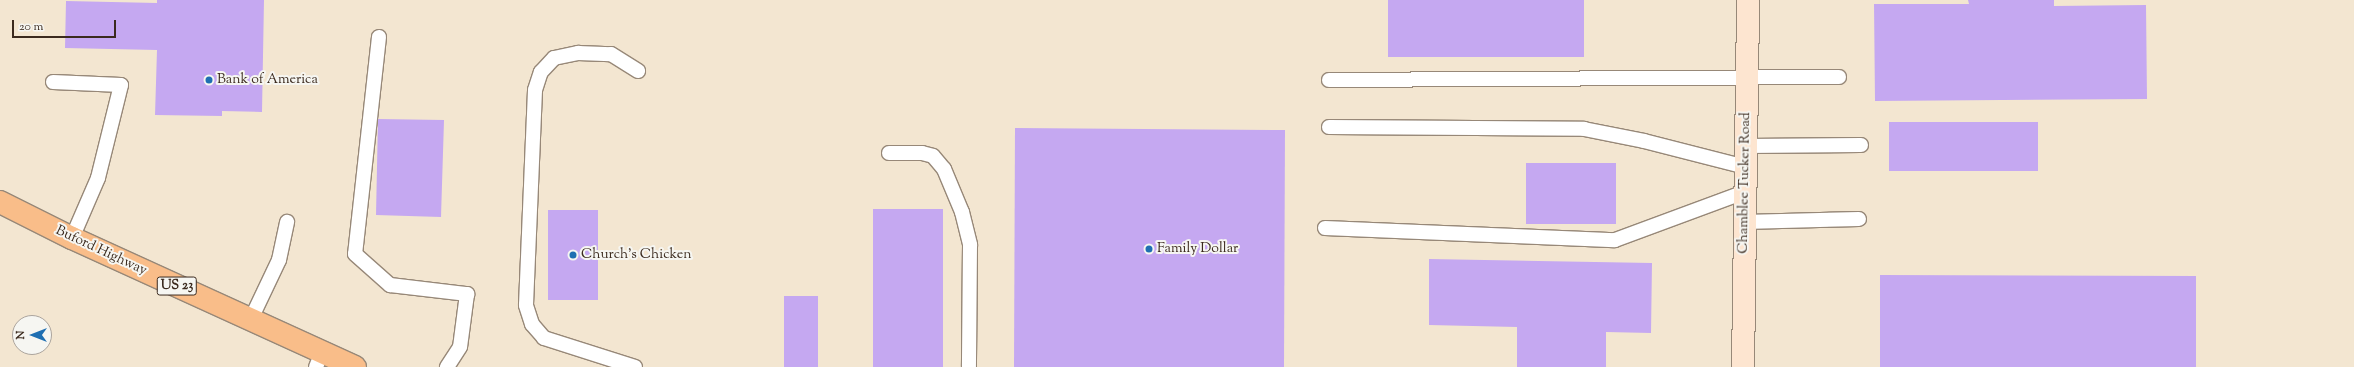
<!DOCTYPE html>
<style>
body{margin:0}
#map{position:relative;width:2354px;height:367px;overflow:hidden;background:#f3e6d1;font-family:"Sorts Mill Goudy",serif}
div>[style]{position:absolute}
[style*='--x']{left:calc(var(--x)*1px);top:calc(var(--y)*1px);width:calc(var(--w)*1px);rotate:calc(var(--a)*1deg)}
.building>*{inset:0;background:#c5a8f1}
.roads{filter:drop-shadow(1px 0 #978878) drop-shadow(-1px 0 #978878) drop-shadow(0 1px #978878) drop-shadow(0 -1px #978878)}
.service>*{height:14px;margin:-7px;padding:0 7px;transform-origin:7px;border-radius:7px;background:#fff}
.secondary>*{height:22px;margin:-11px;padding:0 11px;transform-origin:11px;border-radius:11px;background:#fde5d0}
.primary>*{height:22px;margin:-11px;padding:0 11px;transform-origin:11px;border-radius:11px;background:#f9bd89}
.dots>*{width:11px;height:11px;translate:-50% -50%;box-sizing:border-box;border:2px solid #f6f6f2;border-radius:50%}
span{translate:-50% -50%;white-space:nowrap;text-align:center;line-height:1.15;-webkit-text-stroke:4px #f6f6f2;paint-order:stroke}
.shield-label span{padding:1px 3px;background:#f6f6f2;border:1px solid;border-radius:3px;-webkit-text-stroke-width:0}
.shield-label{font-size:13px;color:#3b2a1e;font-weight:700}
.poi-label{font-size:14px;color:#3b2a1e}
.left{translate:0 -50%;text-align:left}
.street-label{font-size:14px;color:#3b2a1e}
.north{position:absolute;left:12px;top:315px;width:40px;height:40px;box-sizing:border-box;background:#f6f6f2;border:1px solid #aba49d;border-radius:50%;rotate:270deg;font-size:11px;font-weight:700;line-height:16px;text-align:center;color:#3b2a1e}
.north::after{content:'';display:block;margin:auto;width:14px;height:18px;background:#1f6fb2;clip-path:polygon(50% 0,100% 100%,50% 72%,0 100%)}
.scale{position:absolute;left:12px;top:20px;width:104px;height:18px;box-sizing:border-box;border:2px solid #3b2a1e;border-top:0;padding-left:5px;font-size:12px;line-height:14px;white-space:nowrap;color:#3b2a1e;-webkit-text-stroke:3px #f6f6f2;paint-order:stroke}
</style>
<div id="map">
<div class="building">
<i style="clip-path:polygon(157px 0,264px 0,262px 112px,222px 111px,222px 116px,155px 115px,157px 50px,65px 48px,66px 1px,157px 3px)"></i>
<i style="clip-path:polygon(1388px 0,1584px 0,1584px 57px,1388px 57px)"></i>
<i style="clip-path:polygon(1968px 0,2054px 0,2054px 6px,2146px 5px,2147px 99px,1875px 101px,1874px 4px,1969px 4px)"></i>
<i style="clip-path:polygon(378px 119px,444px 120px,441px 217px,376px 215px)"></i>
<i style="clip-path:polygon(1889px 122px,2038px 122px,2038px 171px,1889px 171px)"></i>
<i style="clip-path:polygon(1015px 128px,1285px 130px,1284px 367px,1014px 367px)"></i>
<i style="clip-path:polygon(1526px 163px,1616px 163px,1616px 224px,1526px 224px)"></i>
<i style="clip-path:polygon(873px 209px,943px 209px,943px 367px,873px 367px)"></i>
<i style="clip-path:polygon(548px 210px,598px 210px,598px 300px,548px 300px)"></i>
<i style="clip-path:polygon(1429px 259px,1652px 263px,1651px 333px,1606px 332px,1606px 367px,1517px 367px,1517px 327px,1429px 325px)"></i>
<i style="clip-path:polygon(1880px 275px,2196px 276px,2196px 367px,1880px 367px)"></i>
<i style="clip-path:polygon(784px 296px,818px 296px,818px 367px,784px 367px)"></i>
</div>
<div class="roads">
<div class="service">
<i style="--x:379;--y:37;--w:218;--a:96.3"></i>
<i style="--x:355;--y:254;--w:47;--a:41.5"></i>
<i style="--x:390;--y:285;--w:78;--a:6.7"></i>
<i style="--x:467;--y:294;--w:53;--a:97.5"></i>
<i style="--x:460;--y:347;--w:24;--a:123"></i>
<i style="--x:1329;--y:80;--w:510;--a:-0.34"></i>
<i style="--x:53;--y:82;--w:68;--a:2.5"></i>
<i style="--x:121;--y:85;--w:96;--a:103.9"></i>
<i style="--x:98;--y:178;--w:65;--a:113.4"></i>
<i style="--x:1329;--y:127;--w:255;--a:0.4"></i>
<i style="--x:1584;--y:129;--w:61;--a:11.3"></i>
<i style="--x:1644;--y:141;--w:105;--a:14.3"></i>
<i style="--x:1746;--y:146;--w:115;--a:-0.5"></i>
<i style="--x:889;--y:153;--w:33;--a:0"></i>
<i style="--x:922;--y:153;--w:11;--a:15"></i>
<i style="--x:933;--y:156;--w:17;--a:50"></i>
<i style="--x:944;--y:169;--w:47;--a:67.3"></i>
<i style="--x:962;--y:212;--w:34;--a:76"></i>
<i style="--x:970;--y:245;--w:122;--a:90.5"></i>
<i style="--x:1744;--y:222;--w:115;--a:-1.5"></i>
<i style="--x:1325;--y:228;--w:290;--a:2.4"></i>
<i style="--x:1615;--y:240;--w:139;--a:-20.3"></i>
<i style="--x:251;--y:319;--w:65;--a:-64.6"></i>
<i style="--x:279;--y:260;--w:39;--a:-78"></i>
<i style="--x:316;--y:367;--w:16;--a:-68"></i>
<i style="--x:635;--y:367;--w:96;--a:-162.3"></i>
<i style="--x:544;--y:338;--w:18;--a:-131"></i>
<i style="--x:532;--y:324;--w:20;--a:-108"></i>
<i style="--x:526;--y:305;--w:215;--a:-87.6"></i>
<i style="--x:535;--y:90;--w:19;--a:-72"></i>
<i style="--x:541;--y:72;--w:19;--a:-47"></i>
<i style="--x:554;--y:58;--w:25;--a:-12"></i>
<i style="--x:578;--y:53;--w:33;--a:2"></i>
<i style="--x:611;--y:54;--w:32;--a:32"></i>
</div>
<div class="secondary">
<i style="--x:1743;--y:367;--w:367;--a:-89.2"></i>
</div>
<div class="primary">
<i style="--x:0;--y:202;--w:80;--a:26.6"></i>
<i style="--x:72;--y:238;--w:311;--a:24.5"></i>
</div>
</div>
<div class="dots">
<i style="left:209px;top:80px;background:#1f6fb2"></i>
<i style="left:1149px;top:249px;background:#1f6fb2"></i>
<i style="left:573px;top:255px;background:#1f6fb2"></i>
</div>
<div class="shield-label">
<span style="left:177px;top:286px">US 23</span>
</div>
<div class="poi-label">
<span class="left" style="left:217px;top:80px">Bank of America</span>
<span class="left" style="left:1157px;top:249px">Family Dollar</span>
<span class="left" style="left:581px;top:255px">Church's Chicken</span>
</div>
<div class="street-label">
<span style="left:1745px;top:183px;rotate:-89deg">Chamblee Tucker Road</span>
<span style="left:101px;top:251px;rotate:25deg">Buford Highway</span>
</div>
<div class="north">N</div>
<div class="scale">20 m</div>
</div>
